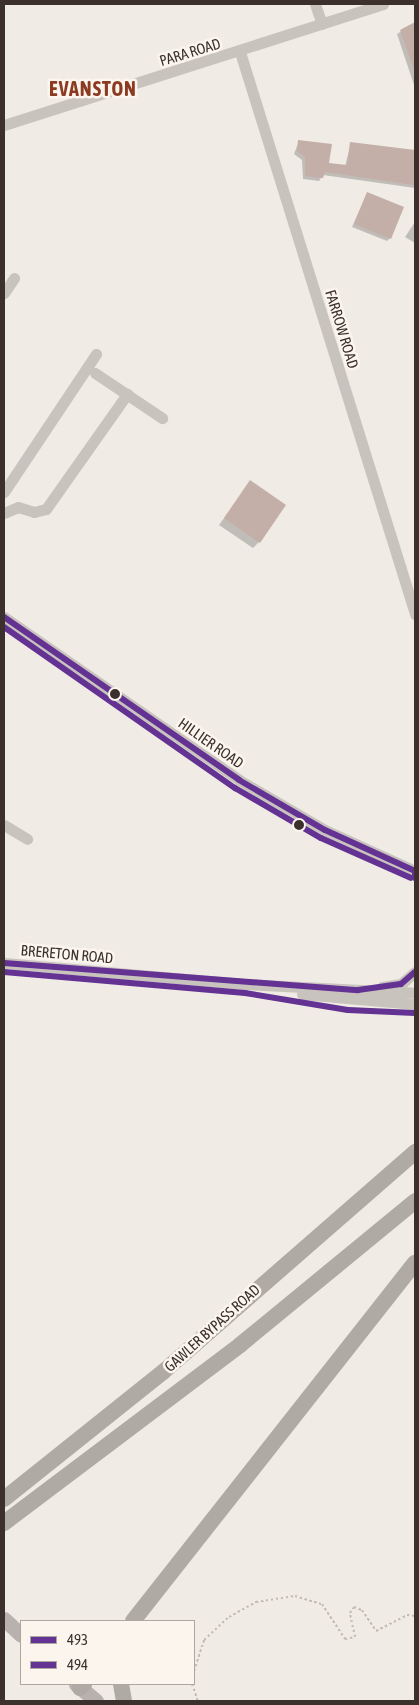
<!DOCTYPE html>
<style>
body{margin:0}
#map{position:relative;width:419px;height:1705px;overflow:hidden;background:#f0ebe5;font-family:"Asap Condensed",sans-serif}
div>[style]{position:absolute}
[style*='--x']{left:calc(var(--x)*1px);top:calc(var(--y)*1px);width:calc(var(--w)*1px);rotate:calc(var(--a)*1deg)}
.shadow>*{inset:0;background:#0003}
.building>*{inset:0;background:#c3afa7}
.path>*{height:2px;margin-top:-1px;transform-origin:0;background:repeating-linear-gradient(90deg,#c2bbb6 0 2.5px,transparent 0 5px)}
.minor>*{height:11px;margin:-5.5px;padding:0 5.5px;transform-origin:5.5px;border-radius:5.5px;background:#c9c3be}
.major>*{height:15px;margin:-7.5px;padding:0 7.5px;transform-origin:7.5px;border-radius:7.5px;background:#b8b1ad}
.highway>*{height:16px;margin:-8px;padding:0 8px;transform-origin:8px;border-radius:8px;background:#afaaa4}
.bus-1>*{height:6px;margin:-3px;padding:0 3px;transform-origin:3px;border-radius:3px;background:#633293}
.bus-2>*{height:6px;margin:-3px;padding:0 3px;transform-origin:3px;border-radius:3px;background:#633293}
.dots>*{width:14px;height:14px;translate:-50% -50%;box-sizing:border-box;border:2px solid #fbf5ee;border-radius:50%}
span{translate:-50% -50%;white-space:nowrap;text-align:center;line-height:1.15;-webkit-text-stroke:5px #fbf5ee;paint-order:stroke}
.street-label{font-size:15px;color:#3b302b}
.district-label{font-size:20px;color:#8c3b22;font-weight:700;letter-spacing:1px}
.frame{position:absolute;inset:0;border:5px solid #3b302b;pointer-events:none}
.legend{position:absolute;left:20px;top:1620px;width:175px;height:65px;box-sizing:border-box;background:#fbf5ee;border:1px solid #aea6a0;margin:0;padding:6px 9px;list-style:none;font-size:15px;color:#3b302b}
.legend li{display:flex;align-items:center;gap:10px;height:25px}
.legend b{width:25px;border:1px solid #aea6a0}
</style>
<div id="map">
<div class="shadow">
<i style="clip-path:polygon(415px 23px,415px 88px,397px 34px)"></i>
<i style="clip-path:polygon(299px 141px,328px 164px,345px 166px,351px 144px,415px 155px,415px 188px,323px 175px,319px 181px,303px 179px,302px 160px,294px 154px)"></i>
<i style="clip-path:polygon(367px 193px,390px 238px,387px 241px,352px 227px)"></i>
<i style="clip-path:polygon(415px 222px,415px 243px,405px 237px)"></i>
<i style="clip-path:polygon(250px 482px,259px 542px,253px 548px,219px 525px)"></i>
</div>
<div class="building">
<i style="clip-path:polygon(415px 22px,415px 66px,413px 67px,400px 30px)"></i>
<i style="clip-path:polygon(298px 140px,332px 144px,329px 163px,347px 165px,350px 142px,415px 150px,414px 185px,325px 172px,323px 178px,305px 176px,305px 157px,297px 151px)"></i>
<i style="clip-path:polygon(367px 192px,404px 207px,391px 239px,354px 224px)"></i>
<i style="clip-path:polygon(250px 480px,286px 505px,260px 543px,224px 518px)"></i>
</div>
<div class="path">
<i style="--x:194;--y:1671;--w:33;--a:-72"></i>
<i style="--x:204;--y:1640;--w:34;--a:-43"></i>
<i style="--x:229;--y:1617;--w:31;--a:-29"></i>
<i style="--x:256;--y:1602;--w:39;--a:-9"></i>
<i style="--x:295;--y:1596;--w:28;--a:17"></i>
<i style="--x:322;--y:1604;--w:42;--a:56.7"></i>
<i style="--x:345;--y:1639;--w:10;--a:-11"></i>
<i style="--x:355;--y:1637;--w:25;--a:-102"></i>
<i style="--x:350;--y:1613;--w:7;--a:-56"></i>
<i style="--x:354;--y:1607;--w:9;--a:21"></i>
<i style="--x:362;--y:1610;--w:25;--a:56"></i>
<i style="--x:376;--y:1631;--w:35;--a:-27"></i>
<i style="--x:407;--y:1615;--w:8;--a:7"></i>
<i style="--x:192;--y:1684;--w:18;--a:71"></i>
</div>
<div class="minor">
<i style="--x:315;--y:4;--w:21;--a:71"></i>
<i style="--x:240;--y:52;--w:589;--a:72.7"></i>
<i style="--x:4;--y:125;--w:398;--a:-17.7"></i>
<i style="--x:4;--y:293;--w:18;--a:-56"></i>
<i style="--x:95;--y:373;--w:81;--a:33.9"></i>
<i style="--x:4;--y:492;--w:166;--a:-56.3"></i>
<i style="--x:4;--y:513;--w:15;--a:-23"></i>
<i style="--x:18;--y:507;--w:17;--a:17"></i>
<i style="--x:34;--y:512;--w:12;--a:-14"></i>
<i style="--x:46;--y:509;--w:141;--a:-54.8"></i>
<i style="--x:4;--y:617;--w:286;--a:34.7"></i>
<i style="--x:239;--y:780;--w:99;--a:30.2"></i>
<i style="--x:325;--y:830;--w:99;--a:24.5"></i>
<i style="--x:4;--y:825;--w:27;--a:31"></i>
<i style="--x:4;--y:963;--w:243;--a:5"></i>
<i style="--x:246;--y:984;--w:169;--a:3"></i>
<i style="--x:382;--y:987;--w:19;--a:-9"></i>
<i style="--x:401;--y:984;--w:18;--a:-41"></i>
<i style="--x:302;--y:994;--w:113;--a:5.1"></i>
</div>
<div class="major">
<i style="--x:4;--y:1619;--w:23;--a:43"></i>
<i style="--x:76;--y:1684;--w:26;--a:40"></i>
</div>
<div class="highway">
<i style="--x:4;--y:1499;--w:203;--a:-38.6"></i>
<i style="--x:163;--y:1372;--w:335;--a:-41.1"></i>
<i style="--x:4;--y:1523;--w:296;--a:-37"></i>
<i style="--x:240;--y:1345;--w:227;--a:-39.4"></i>
<i style="--x:133;--y:1621;--w:456;--a:-51.8"></i>
<i style="--x:121;--y:1684;--w:17;--a:80"></i>
<i style="--x:80;--y:1688;--w:6;--a:-45"></i>
</div>
<div class="bus-1">
<i style="--x:4;--y:617;--w:286;--a:34.7"></i>
<i style="--x:239;--y:780;--w:99;--a:30.2"></i>
<i style="--x:325;--y:830;--w:99;--a:24.5"></i>
<i style="--x:415;--y:871;--w:7;--a:90"></i>
<i style="--x:4;--y:963;--w:355;--a:4.4"></i>
<i style="--x:358;--y:990;--w:43;--a:-7.9"></i>
<i style="--x:401;--y:984;--w:18;--a:-41"></i>
</div>
<div class="bus-2">
<i style="--x:4;--y:627;--w:282;--a:34.9"></i>
<i style="--x:235;--y:788;--w:99;--a:30.2"></i>
<i style="--x:321;--y:838;--w:98;--a:24"></i>
<i style="--x:4;--y:972;--w:242;--a:5"></i>
<i style="--x:245;--y:993;--w:104;--a:9.4"></i>
<i style="--x:348;--y:1010;--w:67;--a:2.6"></i>
</div>
<div class="dots">
<i style="left:115px;top:694px;background:#3b302b"></i>
<i style="left:299px;top:825px;background:#3b302b"></i>
</div>
<div class="street-label">
<span style="left:190px;top:52px;rotate:-17deg">PARA ROAD</span>
<span style="left:342px;top:329px;rotate:73deg">FARROW ROAD</span>
<span style="left:211px;top:743px;rotate:35deg">HILLIER ROAD</span>
<span style="left:67px;top:954px;rotate:5deg">BRERETON ROAD</span>
<span style="left:212px;top:1328px;rotate:-42deg">GAWLER BYPASS ROAD</span>
</div>
<div class="district-label">
<span style="left:93px;top:88px">EVANSTON</span>
</div>
<div class="frame"></div>
<ul class="legend">
<li><b style="height:6px;background:#633293"></b>493</li>
<li><b style="height:6px;background:#633293"></b>494</li>
</ul>
</div>
